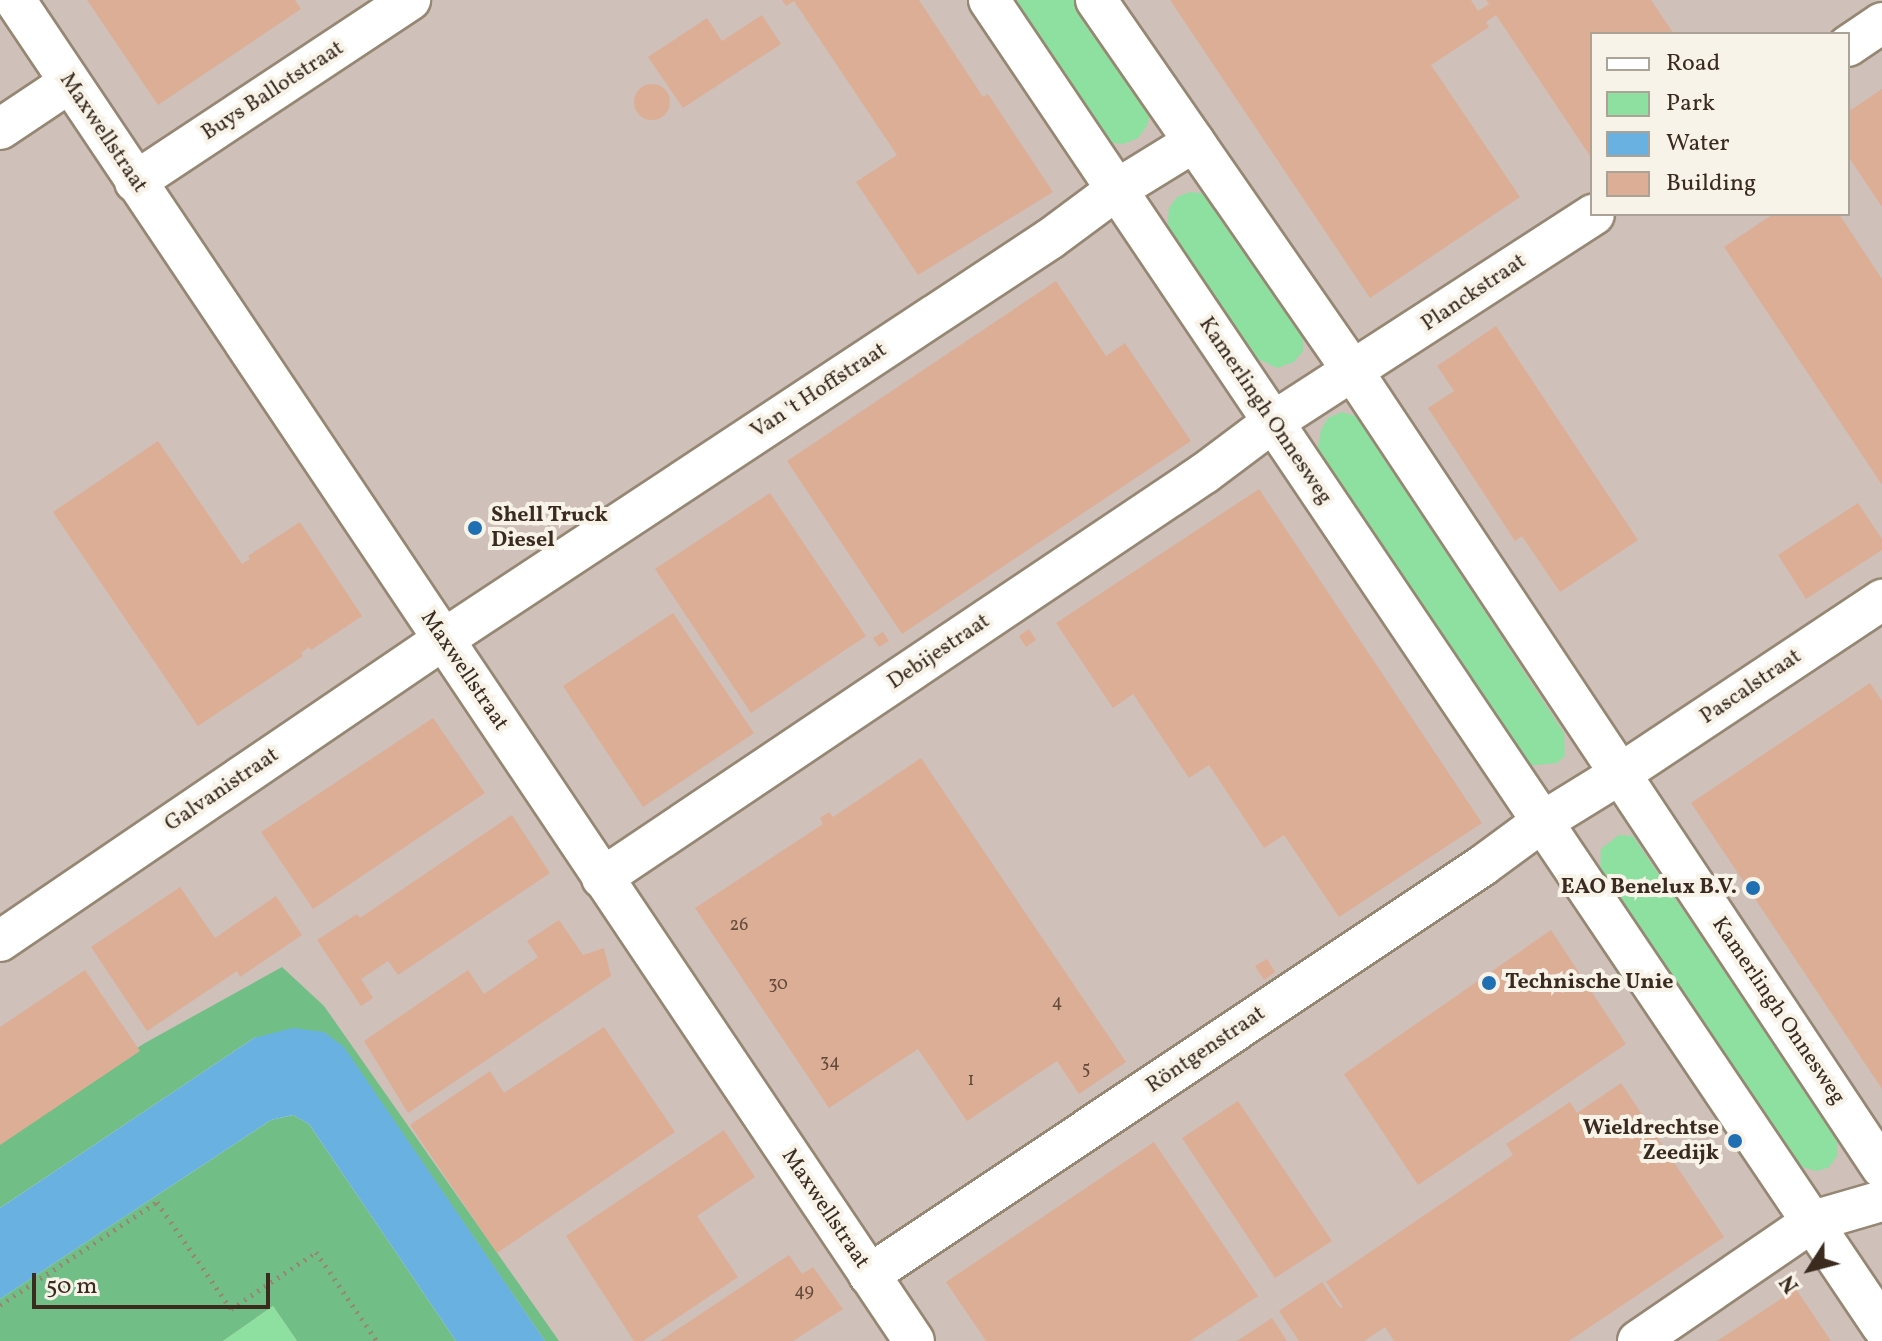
<!DOCTYPE html>
<meta charset="utf-8">
<style>
body{margin:0}
#map{position:relative;width:1882px;height:1341px;overflow:hidden;background:#f0e4c8;font-family:Vollkorn,serif}
div>[style]{position:absolute}
[style*='--x']{left:calc(var(--x)*1px);top:calc(var(--y)*1px);width:calc(var(--w)*1px);rotate:calc(var(--a)*1deg)}
.industrial>*{inset:0;background:#cfc0ba}
.green>*{inset:0;background:#8ee0a1}
.forest>*{inset:0;background:#72be87}
.water>*{inset:0;background:#69b1e0}
.building>*{inset:0;background:#dcae96}
.round{border-radius:50%}
.path>*{height:5px;margin-top:-2.5px;transform-origin:0;background:repeating-linear-gradient(90deg,#968773 0 2px,transparent 0 8px)}
.roads{filter:drop-shadow(2px 0 #968773) drop-shadow(-2px 0 #968773) drop-shadow(0 2px #968773) drop-shadow(0 -2px #968773)}
.minor>*{height:40px;margin:-20px;padding:0 20px;transform-origin:20px;border-radius:20px;background:#fff}
.dots>*{width:22px;height:22px;translate:-50% -50%;box-sizing:border-box;border:4px solid #f7f3e8;border-radius:50%}
span{translate:-50% -50%;white-space:nowrap;text-align:center;line-height:1.15;-webkit-text-stroke:8px #f7f3e8;paint-order:stroke}
.number-label{font-size:18px;color:#634b3c}
.number-label span{-webkit-text-stroke-width:0}
.street-label{font-size:22px;color:#3b2a1e}
.poi-label{font-size:22px;color:#3b2a1e;font-weight:700}
.left{translate:0 -50%;text-align:left}
.right{translate:-100% -50%;text-align:right}
.legend{position:absolute;left:1590px;top:32px;width:260px;height:184px;box-sizing:border-box;background:#f7f3e8;border:2px solid #aca397;margin:0;padding:10px 14px;list-style:none;font-size:24px;color:#3b2a1e}
.legend li{display:flex;align-items:center;gap:16px;height:40px}
.legend b{width:40px;border:2px solid #aca397}
.north{position:absolute;left:1770px;top:1229px;width:80px;height:80px;-webkit-text-stroke:6px #f7f3e8;paint-order:stroke;rotate:234deg;font-size:22px;font-weight:700;line-height:32px;text-align:center;color:#3b2a1e}
.north::after{content:'';display:block;margin:auto;width:28px;height:36px;background:#3b2a1e;clip-path:polygon(50% 0,100% 100%,50% 72%,0 100%)}
.scale{position:absolute;left:32px;top:1273px;width:238px;height:36px;box-sizing:border-box;border:4px solid #3b2a1e;border-top:0;padding-left:10px;font-size:24px;line-height:28px;white-space:nowrap;color:#3b2a1e;-webkit-text-stroke:6px #f7f3e8;paint-order:stroke}
</style>
<div id="map">
<div class="industrial">
<i style="clip-path:polygon(evenodd,0 0,1882px 0,1882px 1341px,545px 1341px,289px 986px,0 1172px,0 0,1592px 34px,1848px 34px,1848px 214px,1592px 214px,1592px 34px)"></i>
</div>
<div class="green">
<i style="clip-path:polygon(1005px 0,1077px 0,1151px 109px,1147px 126px,1138px 138px,1124px 144px,1104px 142px)"></i>
<i style="clip-path:polygon(1190px 192px,1208px 194px,1303px 335px,1303px 351px,1294px 362px,1277px 368px,1254px 357px,1167px 229px,1169px 208px,1177px 197px)"></i>
<i style="clip-path:polygon(1342px 412px,1358px 417px,1564px 733px,1565px 756px,1557px 763px,1527px 766px,1318px 448px,1321px 430px,1328px 418px)"></i>
<i style="clip-path:polygon(1619px 835px,1633px 836px,1837px 1138px,1837px 1156px,1828px 1168px,1816px 1171px,1803px 1167px,1787px 1156px,1600px 874px,1601px 849px)"></i>
<i style="clip-path:polygon(273px 1306px,297px 1341px,223px 1341px)"></i>
</div>
<div class="forest">
<i style="clip-path:polygon(282px 967px,324px 1006px,559px 1341px,545px 1341px,344px 1048px,324px 1032px,254px 1038px,0 1208px,0 1136px,145px 1043px)"></i>
<i style="clip-path:polygon(293px 1115px,309px 1124px,456px 1341px,297px 1341px,273px 1306px,223px 1341px,0 1341px,0 1299px,271px 1120px)"></i>
</div>
<div class="water">
<i style="clip-path:polygon(293px 1028px,324px 1032px,344px 1047px,545px 1341px,456px 1341px,309px 1124px,293px 1115px,271px 1120px,0 1299px,0 1208px,254px 1038px)"></i>
</div>
<div class="building">
<i style="clip-path:polygon(87px 0,295px 0,301px 9px,158px 105px)"></i>
<i style="clip-path:polygon(782px 0,919px 0,983px 97px,988px 94px,1053px 192px,918px 275px,856px 182px,897px 155px,794px 1px,786px 6px)"></i>
<i style="clip-path:polygon(1170px 0,1471px 0,1478px 11px,1489px 4px,1486px 0,1651px 0,1674px 34px,1592px 34px,1592px 159px,1496px 15px,1486px 22px,1489px 27px,1431px 65px,1520px 197px,1370px 298px)"></i>
<i style="clip-path:polygon(762px 15px,781px 44px,683px 108px,648px 57px,707px 18px,722px 41px)"></i>
<i class="round" style="left:634px;top:84px;width:36px;height:36px"></i>
<i style="clip-path:polygon(1882px 89px,1882px 207px,1848px 156px,1848px 112px)"></i>
<i style="clip-path:polygon(1773px 214px,1839px 214px,1882px 279px,1882px 485px,1724px 247px)"></i>
<i style="clip-path:polygon(1056px 281px,1106px 356px,1125px 343px,1191px 441px,902px 634px,787px 461px)"></i>
<i style="clip-path:polygon(1496px 326px,1638px 540px,1560px 592px,1522px 536px,1515px 541px,1428px 408px,1454px 391px,1437px 366px)"></i>
<i style="clip-path:polygon(158px 441px,242px 564px,250px 559px,248px 556px,300px 522px,362px 616px,311px 650px,309px 647px,301px 653px,303px 656px,198px 726px,53px 512px)"></i>
<i style="clip-path:polygon(1259px 489px,1482px 823px,1339px 917px,1284px 835px,1264px 848px,1209px 765px,1189px 778px,1133px 694px,1113px 708px,1056px 623px)"></i>
<i style="clip-path:polygon(770px 493px,866px 636px,751px 713px,655px 569px)"></i>
<i style="clip-path:polygon(1858px 503px,1882px 539px,1882px 550px,1806px 599px,1778px 555px)"></i>
<i style="clip-path:polygon(673px 613px,754px 733px,643px 807px,563px 686px)"></i>
<i style="clip-path:polygon(1029px 629px,1036px 640px,1026px 647px,1019px 636px)"></i>
<i style="clip-path:polygon(883px 632px,889px 641px,879px 647px,873px 638px)"></i>
<i style="clip-path:polygon(1870px 683px,1882px 701px,1882px 1089px,1691px 803px)"></i>
<i style="clip-path:polygon(433px 718px,485px 793px,313px 909px,261px 832px)"></i>
<i style="clip-path:polygon(921px 758px,1126px 1062px,1079px 1094px,1057px 1061px,967px 1121px,918px 1049px,829px 1108px,695px 908px,823px 824px,820px 818px,829px 812px,833px 817px)"></i>
<i style="clip-path:polygon(512px 815px,550px 873px,398px 975px,388px 961px,361px 979px,373px 998px,361px 1006px,317px 940px,357px 914px,360px 918px)"></i>
<i style="clip-path:polygon(180px 887px,215px 938px,276px 896px,302px 935px,240px 977px,237px 971px,147px 1031px,91px 947px)"></i>
<i style="clip-path:polygon(559px 920px,583px 955px,604px 948px,611px 976px,408px 1113px,364px 1041px,468px 970px,484px 994px,538px 957px,527px 941px)"></i>
<i style="clip-path:polygon(1551px 930px,1626px 1044px,1418px 1185px,1344px 1074px)"></i>
<i style="clip-path:polygon(1267px 959px,1275px 972px,1264px 980px,1255px 966px)"></i>
<i style="clip-path:polygon(85px 970px,140px 1051px,0 1145px,0 1027px)"></i>
<i style="clip-path:polygon(604px 1027px,675px 1132px,497px 1253px,410px 1125px,490px 1071px,504px 1093px)"></i>
<i style="clip-path:polygon(1621px 1083px,1724px 1237px,1569px 1341px,1394px 1341px,1385px 1327px,1364px 1341px,1299px 1341px,1279px 1311px,1322px 1282px,1340px 1308px,1343px 1307px,1326px 1282px,1513px 1155px,1506px 1144px,1570px 1102px,1577px 1113px)"></i>
<i style="clip-path:polygon(1238px 1101px,1332px 1241px,1275px 1278px,1182px 1138px)"></i>
<i style="clip-path:polygon(724px 1130px,755px 1177px,697px 1216px,738px 1277px,643px 1341px,634px 1341px,566px 1236px)"></i>
<i style="clip-path:polygon(1154px 1142px,1258px 1296px,1190px 1341px,986px 1341px,946px 1282px)"></i>
<i style="clip-path:polygon(789px 1255px,802px 1274px,813px 1267px,843px 1309px,793px 1341px,660px 1341px)"></i>
<i style="clip-path:polygon(1796px 1289px,1831px 1341px,1717px 1341px)"></i>
<i style="clip-path:polygon(1272px 1318px,1287px 1341px,1237px 1341px)"></i>
</div>
<div class="path">
<i style="--x:0;--y:1305;--w:188;--a:-33.3"></i>
<i style="--x:157;--y:1202;--w:130;--a:55.3"></i>
<i style="--x:231;--y:1309;--w:102;--a:-33.8"></i>
<i style="--x:316;--y:1252;--w:108;--a:55.6"></i>
</div>
<div class="roads">
<div class="minor">
<i style="--x:15;--y:0;--w:1614;--a:56.16"></i>
<i style="--x:989;--y:0;--w:1599;--a:56.04"></i>
<i style="--x:1096;--y:0;--w:454;--a:55.3"></i>
<i style="--x:1354;--y:373;--w:954;--a:56.41"></i>
<i style="--x:1848;--y:46;--w:41;--a:-34.1"></i>
<i style="--x:0;--y:129;--w:83;--a:-33.7"></i>
<i style="--x:135;--y:182;--w:330;--a:-33.5"></i>
<i style="--x:602;--y:878;--w:726;--a:-33.89"></i>
<i style="--x:1205;--y:473;--w:85;--a:-36.9"></i>
<i style="--x:1273;--y:422;--w:382;--a:-32.9"></i>
<i style="--x:0;--y:941;--w:537;--a:-34.22"></i>
<i style="--x:444;--y:639;--w:726;--a:-33.43"></i>
<i style="--x:1050;--y:239;--w:82;--a:-36.6"></i>
<i style="--x:1116;--y:190;--w:92;--a:-31.6"></i>
<i style="--x:869;--y:1275;--w:737;--a:-33.71"></i>
<i style="--x:1482;--y:866;--w:74;--a:-36.3"></i>
<i style="--x:1542;--y:822;--w:92;--a:-31.6"></i>
<i style="--x:1620;--y:774;--w:315;--a:-33.6"></i>
<i style="--x:1638;--y:1341;--w:212;--a:-34.4"></i>
<i style="--x:1813;--y:1221;--w:72;--a:-16.2"></i>
</div>
</div>
<div class="dots">
<i style="left:475px;top:528px;background:#1f6fb2"></i>
<i style="left:1753px;top:888px;background:#1f6fb2"></i>
<i style="left:1489px;top:983px;background:#1f6fb2"></i>
<i style="left:1735px;top:1141px;background:#1f6fb2"></i>
</div>
<div class="number-label">
<span style="left:739px;top:926px">26</span>
<span style="left:778px;top:985px">30</span>
<span style="left:1057px;top:1003px">4</span>
<span style="left:830px;top:1063px">34</span>
<span style="left:1086px;top:1070px">5</span>
<span style="left:971px;top:1081px">1</span>
<span style="left:804px;top:1292px">49</span>
</div>
<div class="street-label">
<span style="left:273px;top:91px;rotate:-33deg">Buys Ballotstraat</span>
<span style="left:103px;top:133px;rotate:56deg">Maxwellstraat</span>
<span style="left:1474px;top:293px;rotate:-34deg">Planckstraat</span>
<span style="left:819px;top:391px;rotate:-33deg">Van 't Hoffstraat</span>
<span style="left:1265px;top:411px;rotate:56deg">Kamerlingh Onnesweg</span>
<span style="left:939px;top:652px;rotate:-34deg">Debijestraat</span>
<span style="left:464px;top:671px;rotate:56deg">Maxwellstraat</span>
<span style="left:1751px;top:687px;rotate:-34deg">Pascalstraat</span>
<span style="left:222px;top:790px;rotate:-34deg">Galvanistraat</span>
<span style="left:1778px;top:1011px;rotate:56deg">Kamerlingh Onnesweg</span>
<span style="left:1206px;top:1050px;rotate:-34deg">Röntgenstraat</span>
<span style="left:825px;top:1209px;rotate:56deg">Maxwellstraat</span>
</div>
<div class="poi-label">
<span class="left" style="left:491px;top:528px">Shell Truck<br>Diesel</span>
<span class="right" style="left:1737px;top:888px">EAO Benelux B.V.</span>
<span class="left" style="left:1505px;top:983px">Technische Unie</span>
<span class="right" style="left:1719px;top:1141px">Wieldrechtse<br>Zeedijk</span>
</div>
<ul class="legend">
<li><b style="height:10px;background:#fff"></b>Road</li>
<li><b style="height:22px;background:#8ee0a1"></b>Park</li>
<li><b style="height:22px;background:#69b1e0"></b>Water</li>
<li><b style="height:22px;background:#dcae96"></b>Building</li>
</ul>
<div class="north">N</div>
<div class="scale">50 m</div>
</div>
